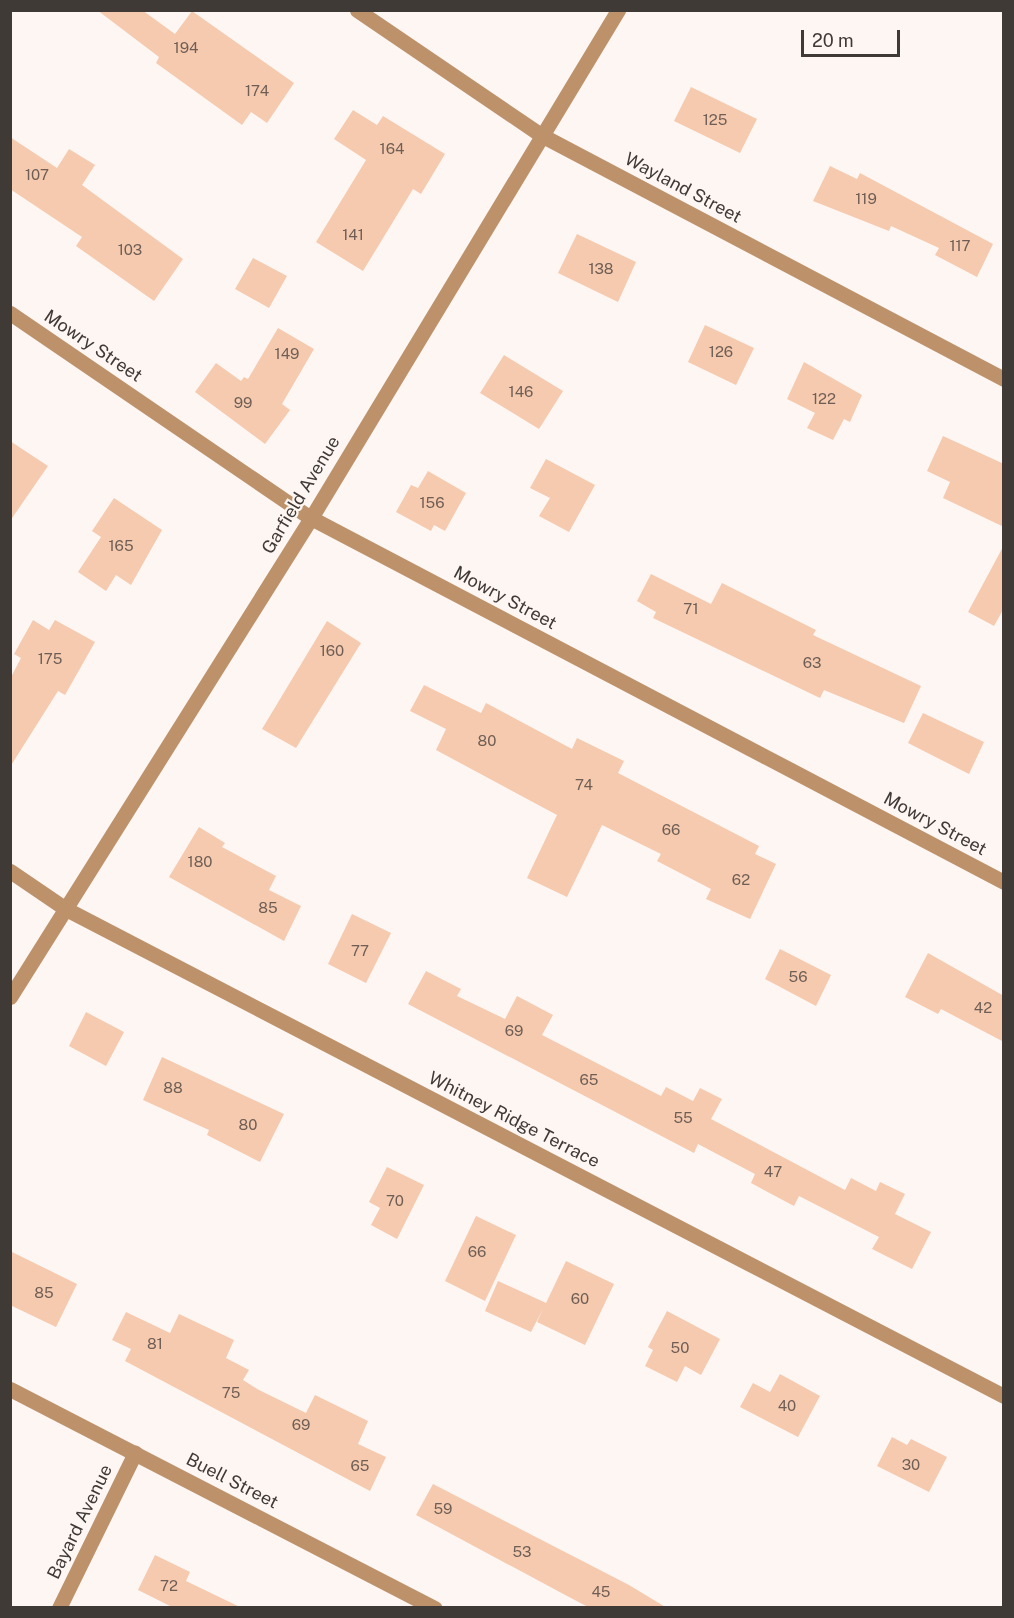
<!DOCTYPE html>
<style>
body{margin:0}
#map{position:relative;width:1014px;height:1618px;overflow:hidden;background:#fdf6f3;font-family:"Public Sans",sans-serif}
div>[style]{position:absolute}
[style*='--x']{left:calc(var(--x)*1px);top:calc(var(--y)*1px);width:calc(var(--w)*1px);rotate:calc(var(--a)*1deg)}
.building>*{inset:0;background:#f6caae}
.minor>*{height:15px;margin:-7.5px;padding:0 7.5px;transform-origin:7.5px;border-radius:7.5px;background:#bd926b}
span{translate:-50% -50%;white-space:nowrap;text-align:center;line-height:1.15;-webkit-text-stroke:4.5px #fdf6f3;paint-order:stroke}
.number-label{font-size:15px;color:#6e5e55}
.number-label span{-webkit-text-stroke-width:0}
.street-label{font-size:18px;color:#403a37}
.frame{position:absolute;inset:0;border:12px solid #403a37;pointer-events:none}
.scale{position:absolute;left:801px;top:30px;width:99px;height:27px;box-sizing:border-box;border:3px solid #403a37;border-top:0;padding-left:8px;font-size:18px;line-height:21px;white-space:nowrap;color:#403a37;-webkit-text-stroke:4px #fdf6f3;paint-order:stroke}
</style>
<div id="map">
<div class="building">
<i style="clip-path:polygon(97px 10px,142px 10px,175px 34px,192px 11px,294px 83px,267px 123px,251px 112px,242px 125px,156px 63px,159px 57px)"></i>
<i style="clip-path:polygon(691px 87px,757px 119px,740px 153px,674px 121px)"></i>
<i style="clip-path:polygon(353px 110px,377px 125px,383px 116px,445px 154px,421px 194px,413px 189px,363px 271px,316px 242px,366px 160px,334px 139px)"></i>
<i style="clip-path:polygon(10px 137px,57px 168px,69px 149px,95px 165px,82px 185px,183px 259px,154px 301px,76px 246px,82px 237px,10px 189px)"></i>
<i style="clip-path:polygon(830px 166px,857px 179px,860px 173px,993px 244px,977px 277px,935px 255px,939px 248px,891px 226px,889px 231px,813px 201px)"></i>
<i style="clip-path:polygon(577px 234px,636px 262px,618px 302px,558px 273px)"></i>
<i style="clip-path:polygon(253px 258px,287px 276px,269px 308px,235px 289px)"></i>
<i style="clip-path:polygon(705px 325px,754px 348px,736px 385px,688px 362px)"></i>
<i style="clip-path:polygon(278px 328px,314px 349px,282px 404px,290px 410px,265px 444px,195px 392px,216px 363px,241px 381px,244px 377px,248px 379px)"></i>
<i style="clip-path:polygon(504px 355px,563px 391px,539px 429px,480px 393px)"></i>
<i style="clip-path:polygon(804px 362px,862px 395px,850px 422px,844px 419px,833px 440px,807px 428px,815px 413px,787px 399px)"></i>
<i style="clip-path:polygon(943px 436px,1004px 464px,1004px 527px,943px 498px,950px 482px,927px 471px)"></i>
<i style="clip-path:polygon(10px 441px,48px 466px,10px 521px)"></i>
<i style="clip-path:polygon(546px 459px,595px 485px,569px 532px,539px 516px,550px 498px,530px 488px)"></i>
<i style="clip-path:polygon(428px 471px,466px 493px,445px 531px,434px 525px,431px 531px,396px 512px,411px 485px,418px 488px)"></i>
<i style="clip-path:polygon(114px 498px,162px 530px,131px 585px,116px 575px,106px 591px,78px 572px,101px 537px,92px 531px)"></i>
<i style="clip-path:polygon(1004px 545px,1004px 608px,994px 626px,968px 612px)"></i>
<i style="clip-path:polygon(651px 574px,711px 604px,722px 583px,816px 630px,813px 635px,921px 686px,904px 723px,824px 690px,820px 698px,653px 618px,656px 612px,637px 601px)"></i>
<i style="clip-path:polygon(33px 620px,49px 630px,55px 620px,95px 642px,65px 695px,58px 691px,10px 767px,11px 677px,21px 658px,14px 654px)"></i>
<i style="clip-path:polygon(327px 621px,361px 643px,296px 748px,262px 729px)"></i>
<i style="clip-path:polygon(424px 685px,481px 713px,486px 703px,572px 749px,577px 738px,624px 761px,618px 773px,759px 846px,755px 854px,776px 864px,750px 919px,706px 899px,711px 889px,657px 861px,661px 854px,602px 825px,567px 897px,527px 878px,557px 815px,436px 750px,446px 729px,410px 711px)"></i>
<i style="clip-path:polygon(923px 713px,984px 742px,969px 774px,908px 743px)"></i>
<i style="clip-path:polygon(199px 827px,225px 843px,222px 847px,276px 876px,269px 890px,301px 906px,284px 941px,169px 877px)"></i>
<i style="clip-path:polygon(352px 914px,391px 933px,366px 983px,328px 964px)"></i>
<i style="clip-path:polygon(780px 949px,831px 975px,816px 1006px,765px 979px)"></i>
<i style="clip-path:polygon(928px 953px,1004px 996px,1004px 1042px,941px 1009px,938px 1014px,905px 997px)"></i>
<i style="clip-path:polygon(426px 971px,461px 989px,457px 996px,505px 1019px,517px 996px,553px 1015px,542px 1035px,661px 1096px,666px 1087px,693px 1101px,700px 1088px,722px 1099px,711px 1119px,845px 1190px,851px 1178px,876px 1191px,880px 1182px,905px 1194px,895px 1214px,931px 1232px,912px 1269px,872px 1249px,879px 1237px,799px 1196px,794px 1206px,751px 1183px,755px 1174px,698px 1144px,694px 1153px,408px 1004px)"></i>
<i style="clip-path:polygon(86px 1012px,124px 1032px,106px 1066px,69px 1046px)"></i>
<i style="clip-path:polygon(162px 1057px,284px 1114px,260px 1162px,207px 1135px,209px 1130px,143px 1100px)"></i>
<i style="clip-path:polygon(387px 1167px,424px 1185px,397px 1239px,371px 1225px,380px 1208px,369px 1202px)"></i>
<i style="clip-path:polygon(476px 1216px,516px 1235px,485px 1301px,445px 1281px)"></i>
<i style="clip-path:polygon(10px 1251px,77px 1284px,56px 1327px,10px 1305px)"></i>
<i style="clip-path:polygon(566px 1261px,614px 1284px,585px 1345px,537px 1322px,543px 1309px,531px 1332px,485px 1311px,498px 1281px,546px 1303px)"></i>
<i style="clip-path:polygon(667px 1311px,720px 1339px,701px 1375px,685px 1366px,677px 1382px,645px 1366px,653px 1350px,648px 1347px)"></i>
<i style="clip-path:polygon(126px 1312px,170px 1333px,179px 1314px,234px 1340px,226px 1358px,249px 1370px,243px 1380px,259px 1390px,306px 1413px,315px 1395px,368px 1421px,358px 1444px,386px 1457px,370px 1491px,125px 1361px,131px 1349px,112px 1340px)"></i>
<i style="clip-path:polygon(780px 1374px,820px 1396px,798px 1437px,740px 1407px,753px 1383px,770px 1392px)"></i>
<i style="clip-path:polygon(892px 1437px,907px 1445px,911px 1439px,947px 1457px,929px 1492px,877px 1466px)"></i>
<i style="clip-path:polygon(433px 1484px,629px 1585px,667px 1608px,590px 1608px,569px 1597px,416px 1515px)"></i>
<i style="clip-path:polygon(155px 1555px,190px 1572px,186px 1581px,242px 1608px,174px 1608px,138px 1590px)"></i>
</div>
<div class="minor">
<i style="--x:357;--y:10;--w:222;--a:34.2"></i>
<i style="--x:541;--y:135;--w:523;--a:27.79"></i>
<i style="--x:10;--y:313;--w:364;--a:34.3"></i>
<i style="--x:311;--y:518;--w:783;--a:27.71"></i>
<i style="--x:10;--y:871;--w:68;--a:34.2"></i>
<i style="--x:66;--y:909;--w:1057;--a:27.44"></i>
<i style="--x:10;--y:997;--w:566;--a:-57.86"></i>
<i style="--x:311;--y:518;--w:594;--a:-58.85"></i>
<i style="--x:10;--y:1389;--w:478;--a:27.3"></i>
<i style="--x:59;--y:1608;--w:173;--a:-63.9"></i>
</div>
<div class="number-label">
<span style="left:186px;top:48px">194</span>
<span style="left:257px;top:91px">174</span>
<span style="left:715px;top:120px">125</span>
<span style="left:392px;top:149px">164</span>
<span style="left:37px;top:175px">107</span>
<span style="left:866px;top:199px">119</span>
<span style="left:353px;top:235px">141</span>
<span style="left:960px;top:246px">117</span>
<span style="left:130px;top:250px">103</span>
<span style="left:601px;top:269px">138</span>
<span style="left:721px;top:352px">126</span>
<span style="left:287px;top:354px">149</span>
<span style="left:521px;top:392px">146</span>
<span style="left:824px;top:399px">122</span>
<span style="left:243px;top:403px">99</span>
<span style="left:432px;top:503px">156</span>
<span style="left:121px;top:546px">165</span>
<span style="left:691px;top:609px">71</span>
<span style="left:332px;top:651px">160</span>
<span style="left:50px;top:659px">175</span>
<span style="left:812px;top:663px">63</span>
<span style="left:487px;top:741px">80</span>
<span style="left:584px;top:785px">74</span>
<span style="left:671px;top:830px">66</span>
<span style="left:200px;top:862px">180</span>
<span style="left:741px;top:880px">62</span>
<span style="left:268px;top:908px">85</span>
<span style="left:360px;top:951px">77</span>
<span style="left:798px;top:977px">56</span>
<span style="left:983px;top:1008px">42</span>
<span style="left:514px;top:1031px">69</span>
<span style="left:589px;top:1080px">65</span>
<span style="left:173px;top:1088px">88</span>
<span style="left:683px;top:1118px">55</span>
<span style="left:248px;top:1125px">80</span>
<span style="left:773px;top:1172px">47</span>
<span style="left:395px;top:1201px">70</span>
<span style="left:477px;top:1252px">66</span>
<span style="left:44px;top:1293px">85</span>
<span style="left:580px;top:1299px">60</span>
<span style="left:155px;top:1344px">81</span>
<span style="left:680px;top:1348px">50</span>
<span style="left:231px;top:1393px">75</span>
<span style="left:787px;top:1406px">40</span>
<span style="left:301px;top:1425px">69</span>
<span style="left:911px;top:1465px">30</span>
<span style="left:360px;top:1466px">65</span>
<span style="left:443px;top:1509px">59</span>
<span style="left:522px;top:1552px">53</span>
<span style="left:169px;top:1586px">72</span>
<span style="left:601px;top:1592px">45</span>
</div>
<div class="street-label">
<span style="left:683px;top:188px;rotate:28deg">Wayland Street</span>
<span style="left:93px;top:346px;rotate:34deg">Mowry Street</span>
<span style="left:301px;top:495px;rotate:-59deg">Garfield Avenue</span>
<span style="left:505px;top:598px;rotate:28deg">Mowry Street</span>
<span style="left:935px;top:824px;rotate:28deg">Mowry Street</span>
<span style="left:514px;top:1120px;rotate:27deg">Whitney Ridge Terrace</span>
<span style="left:232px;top:1481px;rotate:27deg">Buell Street</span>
<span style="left:80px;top:1522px;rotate:-64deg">Bayard Avenue</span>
</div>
<div class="frame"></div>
<div class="scale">20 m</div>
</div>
